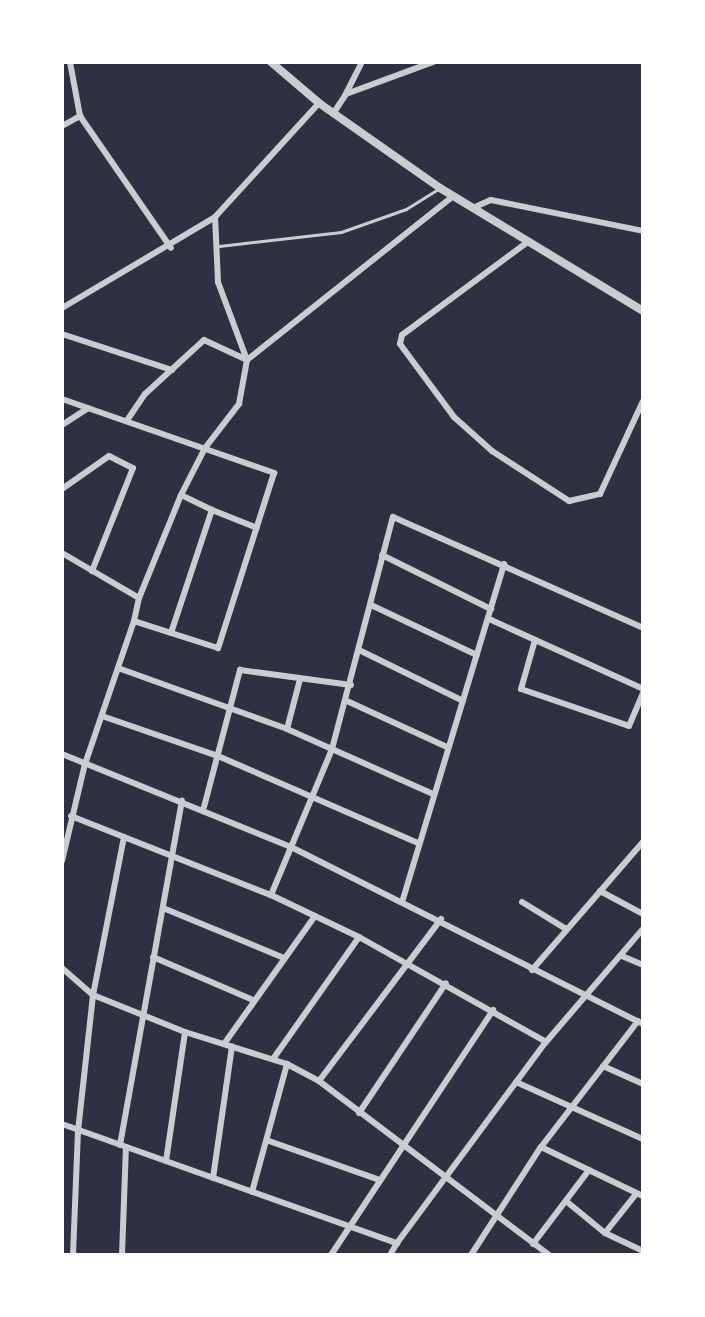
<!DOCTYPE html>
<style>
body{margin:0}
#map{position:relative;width:705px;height:1317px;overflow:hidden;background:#2d3142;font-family:Karla,sans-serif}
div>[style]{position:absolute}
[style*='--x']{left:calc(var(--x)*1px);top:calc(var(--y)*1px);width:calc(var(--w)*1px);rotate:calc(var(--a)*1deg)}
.service>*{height:3px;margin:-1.5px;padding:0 1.5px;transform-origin:1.5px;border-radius:1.5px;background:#caccd0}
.minor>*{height:6px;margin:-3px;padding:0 3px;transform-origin:3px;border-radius:3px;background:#caccd0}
.tertiary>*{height:8px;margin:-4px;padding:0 4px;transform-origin:4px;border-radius:4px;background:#caccd0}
span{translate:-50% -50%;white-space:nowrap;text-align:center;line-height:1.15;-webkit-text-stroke:6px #fff;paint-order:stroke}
.frame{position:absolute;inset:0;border:64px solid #fff;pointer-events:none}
</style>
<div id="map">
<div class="service">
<i style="--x:219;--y:246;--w:123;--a:-6.5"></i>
<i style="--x:341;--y:232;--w:69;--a:-19.5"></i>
<i style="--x:406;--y:209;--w:36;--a:-32"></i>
</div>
<div class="minor">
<i style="--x:70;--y:62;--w:55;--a:79.5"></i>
<i style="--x:80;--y:116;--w:160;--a:55.4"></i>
<i style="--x:362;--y:62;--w:36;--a:117"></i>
<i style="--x:346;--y:94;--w:93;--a:-20.2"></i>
<i style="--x:333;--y:114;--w:24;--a:-57"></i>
<i style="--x:62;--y:126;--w:21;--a:-29"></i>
<i style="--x:475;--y:207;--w:17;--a:-24"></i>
<i style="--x:491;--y:200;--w:155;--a:11.5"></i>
<i style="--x:529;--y:241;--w:158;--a:143.5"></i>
<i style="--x:402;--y:335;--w:9;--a:103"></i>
<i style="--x:400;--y:344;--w:91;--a:53.5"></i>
<i style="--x:454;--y:417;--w:51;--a:41.8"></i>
<i style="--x:492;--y:451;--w:92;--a:33"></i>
<i style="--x:569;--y:501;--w:32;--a:-13"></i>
<i style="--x:600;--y:494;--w:102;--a:-65.2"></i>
<i style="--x:62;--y:308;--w:178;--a:-30.7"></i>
<i style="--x:215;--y:217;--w:154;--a:-47.6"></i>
<i style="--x:62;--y:334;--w:116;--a:18.1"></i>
<i style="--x:62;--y:399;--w:225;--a:19.2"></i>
<i style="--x:274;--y:473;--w:184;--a:107.7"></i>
<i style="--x:218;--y:648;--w:88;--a:-162.2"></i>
<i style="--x:134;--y:621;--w:24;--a:-78"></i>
<i style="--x:128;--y:419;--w:30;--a:-56"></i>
<i style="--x:145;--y:394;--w:80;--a:-42.5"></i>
<i style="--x:204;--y:340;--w:47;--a:24.9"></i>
<i style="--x:247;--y:360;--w:263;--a:-38.5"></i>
<i style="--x:62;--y:425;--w:31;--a:-33"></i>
<i style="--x:62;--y:489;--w:57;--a:-35.1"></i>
<i style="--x:109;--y:456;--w:27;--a:27"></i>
<i style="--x:133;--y:468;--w:111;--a:111.7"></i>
<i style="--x:212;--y:510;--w:48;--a:21.8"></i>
<i style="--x:62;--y:553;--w:89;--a:30.3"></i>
<i style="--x:139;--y:598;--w:111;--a:-67.8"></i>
<i style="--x:181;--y:495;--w:53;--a:-62.9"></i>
<i style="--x:205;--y:448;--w:56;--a:-52.3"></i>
<i style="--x:239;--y:404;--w:45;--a:-79.7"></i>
<i style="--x:247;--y:360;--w:83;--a:-110.4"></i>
<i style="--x:218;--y:282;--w:65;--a:-92.6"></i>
<i style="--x:382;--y:555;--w:122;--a:26.4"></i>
<i style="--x:371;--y:605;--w:117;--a:25.3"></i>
<i style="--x:489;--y:619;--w:169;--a:24.4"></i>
<i style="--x:171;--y:633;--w:130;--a:-71.6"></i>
<i style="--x:212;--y:510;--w:34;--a:-154"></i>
<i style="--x:535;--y:640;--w:51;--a:105.9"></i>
<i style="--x:521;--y:689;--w:114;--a:18.9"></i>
<i style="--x:629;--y:726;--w:36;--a:-67"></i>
<i style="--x:359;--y:650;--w:116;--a:26.1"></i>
<i style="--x:118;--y:668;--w:180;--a:19.8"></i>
<i style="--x:287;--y:729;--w:158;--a:24"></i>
<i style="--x:347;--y:701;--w:110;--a:24.7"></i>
<i style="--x:102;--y:716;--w:123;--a:19"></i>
<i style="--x:218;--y:756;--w:218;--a:23.5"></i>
<i style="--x:287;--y:729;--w:52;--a:-75.4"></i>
<i style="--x:62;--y:754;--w:249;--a:22.1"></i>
<i style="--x:293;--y:848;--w:392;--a:26.7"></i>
<i style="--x:204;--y:807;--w:142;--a:-75.3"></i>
<i style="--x:240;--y:670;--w:112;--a:7.7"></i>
<i style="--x:71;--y:816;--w:215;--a:21.6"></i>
<i style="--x:271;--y:895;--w:98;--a:25.5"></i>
<i style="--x:359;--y:937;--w:214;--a:29.3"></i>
<i style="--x:62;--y:861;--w:100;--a:-76.7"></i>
<i style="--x:85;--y:764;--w:151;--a:-71.1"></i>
<i style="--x:600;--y:891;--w:49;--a:28.1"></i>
<i style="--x:271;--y:895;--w:158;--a:-67.3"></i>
<i style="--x:332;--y:749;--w:240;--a:-75.3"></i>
<i style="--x:393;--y:517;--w:274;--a:23.9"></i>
<i style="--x:403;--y:899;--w:350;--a:-73.2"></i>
<i style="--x:522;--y:902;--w:52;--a:31.5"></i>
<i style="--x:163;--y:908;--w:129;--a:22.4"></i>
<i style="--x:622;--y:956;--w:23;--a:23"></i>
<i style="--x:153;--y:957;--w:107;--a:23.2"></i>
<i style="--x:62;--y:968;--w:41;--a:41.1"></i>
<i style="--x:93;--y:995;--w:99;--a:21.9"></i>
<i style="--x:185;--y:1032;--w:107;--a:17.4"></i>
<i style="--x:287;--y:1064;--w:36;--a:28"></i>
<i style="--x:319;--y:1081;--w:288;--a:37.1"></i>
<i style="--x:532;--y:970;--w:169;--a:-49.1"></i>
<i style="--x:224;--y:1044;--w:157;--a:-54.6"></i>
<i style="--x:273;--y:1059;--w:149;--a:-54.8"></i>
<i style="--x:603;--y:1066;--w:44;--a:24.2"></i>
<i style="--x:319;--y:1081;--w:203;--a:-53"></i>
<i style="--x:516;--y:1082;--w:139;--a:24.2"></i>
<i style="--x:359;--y:1113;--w:156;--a:-56.2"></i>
<i style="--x:62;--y:1124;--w:356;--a:19.6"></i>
<i style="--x:397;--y:1243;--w:14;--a:120"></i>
<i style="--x:269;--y:1141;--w:114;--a:19.4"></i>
<i style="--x:120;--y:1145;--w:350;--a:-79.8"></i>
<i style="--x:541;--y:1147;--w:113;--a:25.7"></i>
<i style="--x:166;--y:1161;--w:130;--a:-81.6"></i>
<i style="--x:213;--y:1178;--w:133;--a:-81.8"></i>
<i style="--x:252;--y:1192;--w:133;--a:-74.7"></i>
<i style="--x:566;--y:1201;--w:50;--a:39.4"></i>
<i style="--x:605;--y:1233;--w:42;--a:25.3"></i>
<i style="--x:605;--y:1233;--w:50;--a:-51.5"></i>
<i style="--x:397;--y:1243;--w:250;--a:-53.5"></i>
<i style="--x:546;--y:1042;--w:149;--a:-49.4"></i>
<i style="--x:533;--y:1244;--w:93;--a:-52.9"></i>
<i style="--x:73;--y:1255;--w:124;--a:-87.7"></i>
<i style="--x:78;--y:1131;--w:137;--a:-83.7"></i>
<i style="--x:93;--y:995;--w:161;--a:-78.9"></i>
<i style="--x:122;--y:1255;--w:108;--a:-87.9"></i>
<i style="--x:331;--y:1255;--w:294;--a:-56.5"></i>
<i style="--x:471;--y:1255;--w:129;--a:-57.1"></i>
<i style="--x:541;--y:1147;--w:159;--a:-52.4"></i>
</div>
<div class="tertiary">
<i style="--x:271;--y:62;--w:63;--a:40.5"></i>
<i style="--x:319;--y:103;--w:148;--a:35.1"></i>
<i style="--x:440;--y:188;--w:237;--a:31.2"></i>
</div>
<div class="frame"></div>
</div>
